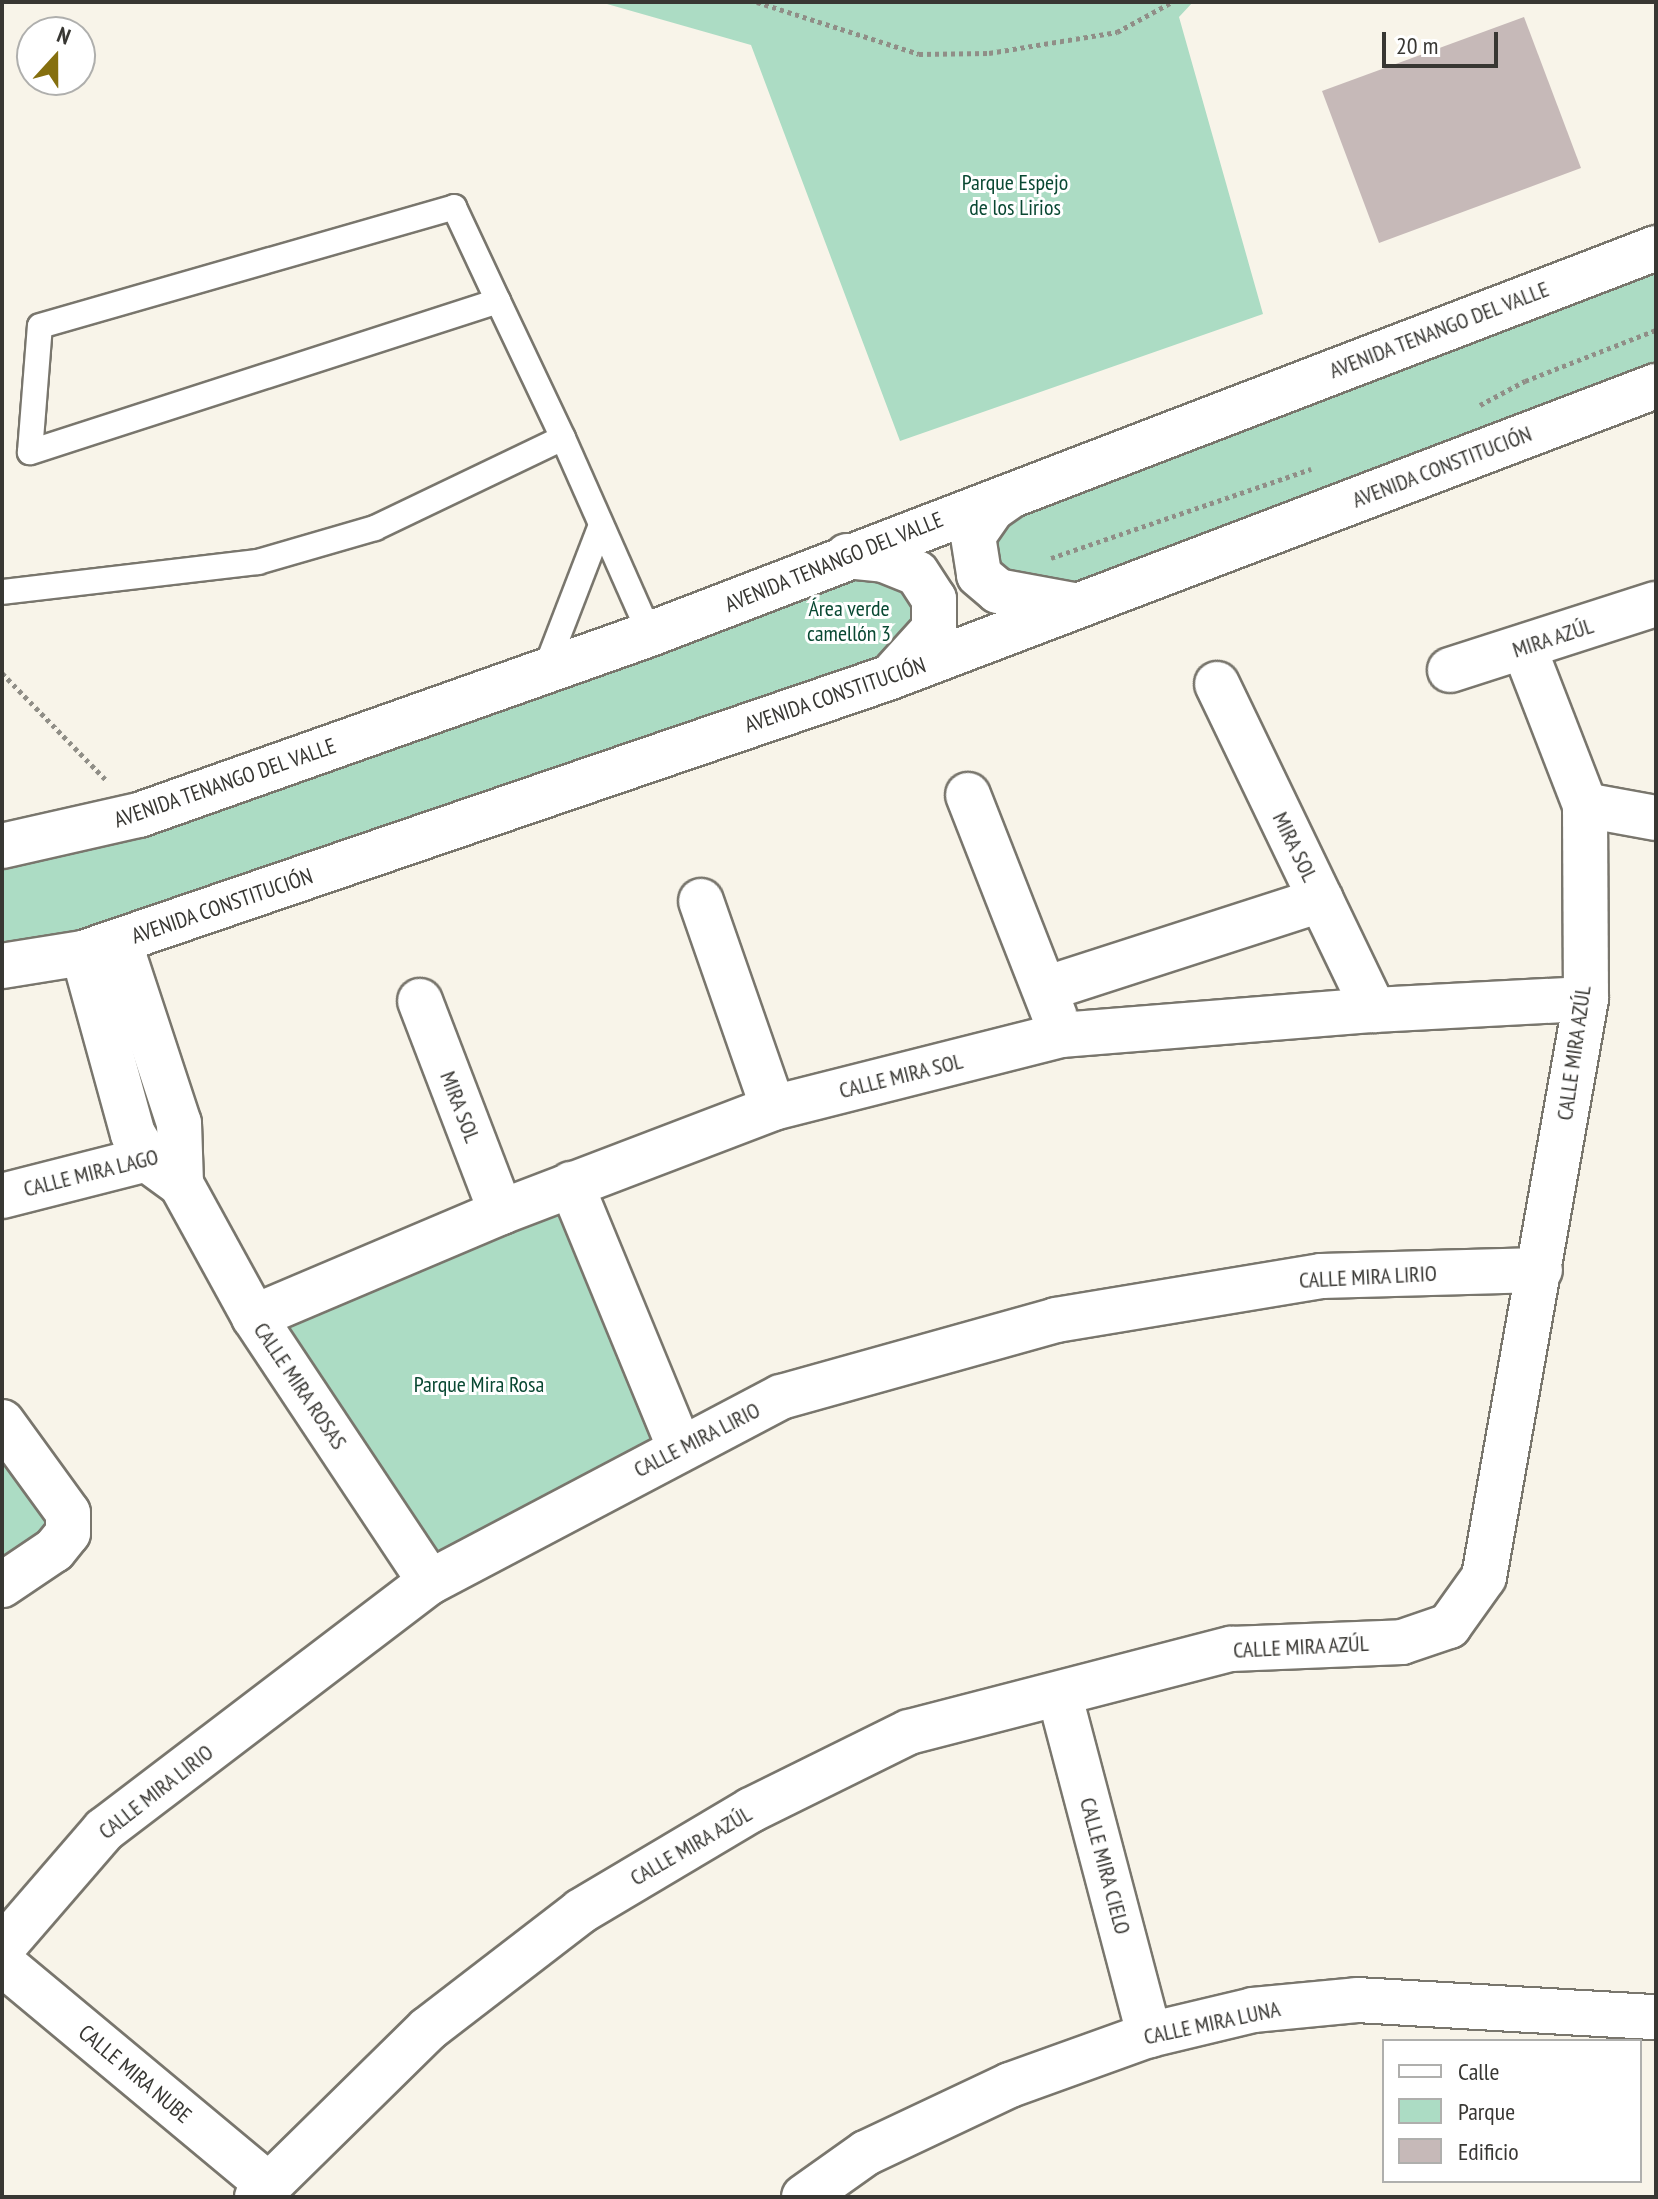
<!DOCTYPE html>
<meta charset="utf-8">
<style>
body{margin:0}
#map{position:relative;width:1658px;height:2199px;overflow:hidden;background:#f8f4e9;font-family:"PT Sans Narrow",sans-serif}
div>[style]{position:absolute}
[style*='--x']{left:calc(var(--x)*1px);top:calc(var(--y)*1px);width:calc(var(--w)*1px);rotate:calc(var(--a)*1deg)}
.green>*{inset:0;background:#acdcc4}
.building>*{inset:0;background:#c6b9b8}
.path>*{height:5px;margin-top:-2.5px;transform-origin:0;background:repeating-linear-gradient(90deg,#908e87 0 4px,transparent 0 8px)}
.roads{filter:drop-shadow(2px 0 #79766d) drop-shadow(-2px 0 #79766d) drop-shadow(0 2px #79766d) drop-shadow(0 -2px #79766d)}
.lane>*{height:24px;margin:-12px;padding:0 12px;transform-origin:12px;border-radius:12px;background:#fff}
.street>*{height:44px;margin:-22px;padding:0 22px;transform-origin:22px;border-radius:22px;background:#fff}
.secondary>*{height:44px;margin:-22px;padding:0 22px;transform-origin:22px;border-radius:22px;background:#fff}
span{translate:-50% -50%;white-space:nowrap;text-align:center;line-height:1.15;-webkit-text-stroke:6px #fff;paint-order:stroke}
.park-label{font-size:22px;color:#094832}
.street-label{font-size:22px;color:#383733}
.frame{position:absolute;inset:0;border:4px solid #383733;pointer-events:none}
.legend{position:absolute;left:1382px;top:2039px;width:260px;height:144px;box-sizing:border-box;background:#fff;border:2px solid #afafad;margin:0;padding:10px 14px;list-style:none;font-size:24px;color:#383733}
.legend li{display:flex;align-items:center;gap:16px;height:40px}
.legend b{width:40px;border:2px solid #afafad}
.north{position:absolute;left:16px;top:16px;width:80px;height:80px;box-sizing:border-box;background:#fff;border:2px solid #afafad;border-radius:50%;rotate:21deg;font-size:22px;font-weight:700;line-height:32px;text-align:center;color:#383733}
.north::after{content:'';display:block;margin:auto;width:28px;height:36px;background:#856f0f;clip-path:polygon(50% 0,100% 100%,50% 72%,0 100%)}
.scale{position:absolute;left:1382px;top:32px;width:116px;height:36px;box-sizing:border-box;border:4px solid #383733;border-top:0;padding-left:10px;font-size:24px;line-height:28px;white-space:nowrap;color:#383733;-webkit-text-stroke:6px #fff;paint-order:stroke}
</style>
<div id="map">
<div class="green">
<i style="clip-path:polygon(600px 2px,1193px 2px,1179px 17px,1263px 314px,900px 441px,751px 45px)"></i>
<i style="clip-path:polygon(1656px 255px,1656px 381px,1073px 600px,1000px 586px,981px 529px)"></i>
<i style="clip-path:polygon(847px 556px,917px 585px,907px 654px,2px 961px,2px 847px)"></i>
<i style="clip-path:polygon(571px 1184px,671px 1453px,423px 1579px,254px 1326px)"></i>
<i style="clip-path:polygon(2px 1446px,49px 1510px,45px 1536px,2px 1567px)"></i>
</div>
<div class="building">
<i style="clip-path:polygon(1524px 17px,1581px 168px,1379px 243px,1322px 91px)"></i>
</div>
<div class="path">
<i style="--x:757;--y:2;--w:170;--a:17.8"></i>
<i style="--x:919;--y:54;--w:70;--a:-0.8"></i>
<i style="--x:989;--y:53;--w:130;--a:-9.3"></i>
<i style="--x:1117;--y:32;--w:63;--a:-28.6"></i>
<i style="--x:1480;--y:405;--w:51;--a:-28.1"></i>
<i style="--x:1525;--y:381;--w:141;--a:-21.3"></i>
<i style="--x:1051;--y:558;--w:275;--a:-18.9"></i>
<i style="--x:2;--y:673;--w:149;--a:45.8"></i>
</div>
<div class="roads">
<div class="lane">
<i style="--x:498;--y:301;--w:492;--a:162.1"></i>
<i style="--x:30;--y:452;--w:126;--a:-85.5"></i>
<i style="--x:40;--y:326;--w:431;--a:-16"></i>
<i style="--x:454;--y:207;--w:104;--a:64.9"></i>
<i style="--x:498;--y:301;--w:152;--a:64.6"></i>
<i style="--x:563;--y:438;--w:214;--a:66.1"></i>
<i style="--x:2;--y:592;--w:258;--a:-6.7"></i>
<i style="--x:258;--y:562;--w:122;--a:-16.2"></i>
<i style="--x:375;--y:528;--w:208;--a:-25.6"></i>
<i style="--x:545;--y:670;--w:155;--a:-68.9"></i>
</div>
<div class="street">
<i style="--x:1450;--y:670;--w:216;--a:-17.8"></i>
<i style="--x:1217;--y:684;--w:362;--a:64.3"></i>
<i style="--x:968;--y:795;--w:238;--a:68.6"></i>
<i style="--x:1585;--y:805;--w:72;--a:10.4"></i>
<i style="--x:701;--y:901;--w:219;--a:70.8"></i>
<i style="--x:119;--y:941;--w:192;--a:71.8"></i>
<i style="--x:179;--y:1123;--w:61;--a:88.1"></i>
<i style="--x:83;--y:953;--w:188;--a:74.6"></i>
<i style="--x:133;--y:1134;--w:31;--a:59"></i>
<i style="--x:149;--y:1161;--w:39;--a:36"></i>
<i style="--x:181;--y:1184;--w:152;--a:61.2"></i>
<i style="--x:254;--y:1317;--w:318;--a:56.4"></i>
<i style="--x:1045;--y:989;--w:290;--a:-17.9"></i>
<i style="--x:420;--y:1001;--w:226;--a:69"></i>
<i style="--x:571;--y:1184;--w:286;--a:67.6"></i>
<i style="--x:2;--y:1196;--w:179;--a:-14.3"></i>
<i style="--x:254;--y:1317;--w:268;--a:-23"></i>
<i style="--x:501;--y:1212;--w:291;--a:-20.9"></i>
<i style="--x:773;--y:1108;--w:297;--a:-14.2"></i>
<i style="--x:1061;--y:1035;--w:314;--a:-4.6"></i>
<i style="--x:1374;--y:1010;--w:212;--a:-3"></i>
<i style="--x:2;--y:1422;--w:112;--a:54"></i>
<i style="--x:68;--y:1513;--w:20;--a:90"></i>
<i style="--x:68;--y:1533;--w:22;--a:129"></i>
<i style="--x:54;--y:1550;--w:63;--a:146.1"></i>
<i style="--x:1060;--y:1697;--w:350;--a:75.2"></i>
<i style="--x:2;--y:1948;--w:156;--a:-49.2"></i>
<i style="--x:104;--y:1830;--w:410;--a:-37.3"></i>
<i style="--x:430;--y:1582;--w:397;--a:-27.8"></i>
<i style="--x:781;--y:1397;--w:286;--a:-15.6"></i>
<i style="--x:1056;--y:1320;--w:269;--a:-9.4"></i>
<i style="--x:1321;--y:1276;--w:219;--a:-1.6"></i>
<i style="--x:2;--y:1963;--w:346;--a:39.8"></i>
<i style="--x:257;--y:2197;--w:240;--a:-44.5"></i>
<i style="--x:428;--y:2029;--w:193;--a:-37.6"></i>
<i style="--x:581;--y:1911;--w:198;--a:-30.7"></i>
<i style="--x:751;--y:1810;--w:176;--a:-26.3"></i>
<i style="--x:909;--y:1732;--w:333;--a:-14.5"></i>
<i style="--x:1231;--y:1649;--w:171;--a:-2.3"></i>
<i style="--x:1402;--y:1642;--w:50;--a:-18.8"></i>
<i style="--x:1449;--y:1626;--w:60;--a:-54.5"></i>
<i style="--x:1484;--y:1577;--w:587;--a:-79.99"></i>
<i style="--x:1586;--y:999;--w:194;--a:-90.3"></i>
<i style="--x:1585;--y:805;--w:168;--a:-111.2"></i>
<i style="--x:804;--y:2197;--w:76;--a:-35.4"></i>
<i style="--x:866;--y:2153;--w:159;--a:-25.3"></i>
<i style="--x:1010;--y:2085;--w:148;--a:-19.8"></i>
<i style="--x:1149;--y:2035;--w:107;--a:-13.5"></i>
<i style="--x:1253;--y:2010;--w:104;--a:-5.5"></i>
<i style="--x:1357;--y:2000;--w:299;--a:3.3"></i>
</div>
<div class="secondary">
<i style="--x:1009;--y:497;--w:21;--a:145"></i>
<i style="--x:992;--y:509;--w:33;--a:125"></i>
<i style="--x:973;--y:536;--w:39;--a:81"></i>
<i style="--x:979;--y:575;--w:25;--a:40"></i>
<i style="--x:998;--y:591;--w:76;--a:10.6"></i>
<i style="--x:847;--y:556;--w:37;--a:6"></i>
<i style="--x:884;--y:560;--w:35;--a:22"></i>
<i style="--x:917;--y:573;--w:31;--a:57"></i>
<i style="--x:934;--y:599;--w:30;--a:90"></i>
<i style="--x:934;--y:629;--w:57;--a:132.1"></i>
<i style="--x:2;--y:846;--w:140;--a:-12.8"></i>
<i style="--x:139;--y:815;--w:542;--a:-19.5"></i>
<i style="--x:650;--y:634;--w:1078;--a:-20.99"></i>
<i style="--x:2;--y:966;--w:82;--a:-9.1"></i>
<i style="--x:83;--y:953;--w:851;--a:-18.86"></i>
<i style="--x:888;--y:678;--w:822;--a:-20.82"></i>
</div>
</div>
<div class="park-label">
<span style="left:1015px;top:195px">Parque Espejo<br>de los Lirios</span>
<span style="left:849px;top:621px">Área verde<br>camellón 3</span>
<span style="left:479px;top:1385px">Parque Mira Rosa</span>
</div>
<div class="street-label">
<span style="left:1439px;top:330px;rotate:-21deg">AVENIDA TENANGO DEL VALLE</span>
<span style="left:1442px;top:467px;rotate:-21deg">AVENIDA CONSTITUCIÓN</span>
<span style="left:834px;top:562px;rotate:-22deg">AVENIDA TENANGO DEL VALLE</span>
<span style="left:1553px;top:638px;rotate:-18deg">MIRA AZÚL</span>
<span style="left:835px;top:695px;rotate:-19deg">AVENIDA CONSTITUCIÓN</span>
<span style="left:225px;top:783px;rotate:-19deg">AVENIDA TENANGO DEL VALLE</span>
<span style="left:1295px;top:847px;rotate:64deg">MIRA SOL</span>
<span style="left:222px;top:906px;rotate:-19deg">AVENIDA CONSTITUCIÓN</span>
<span style="left:1574px;top:1053px;rotate:-82deg">CALLE MIRA AZÚL</span>
<span style="left:901px;top:1076px;rotate:-14deg">CALLE MIRA SOL</span>
<span style="left:460px;top:1107px;rotate:69deg">MIRA SOL</span>
<span style="left:91px;top:1173px;rotate:-14deg">CALLE MIRA LAGO</span>
<span style="left:1368px;top:1277px;rotate:-3deg">CALLE MIRA LIRIO</span>
<span style="left:300px;top:1386px;rotate:56deg">CALLE MIRA ROSAS</span>
<span style="left:697px;top:1440px;rotate:-27deg">CALLE MIRA LIRIO</span>
<span style="left:1301px;top:1647px;rotate:-3deg">CALLE MIRA AZÚL</span>
<span style="left:156px;top:1792px;rotate:-38deg">CALLE MIRA LIRIO</span>
<span style="left:691px;top:1846px;rotate:-30deg">CALLE MIRA AZÚL</span>
<span style="left:1105px;top:1866px;rotate:75deg">CALLE MIRA CIELO</span>
<span style="left:1212px;top:2023px;rotate:-12deg">CALLE MIRA LUNA</span>
<span style="left:135px;top:2074px;rotate:40deg">CALLE MIRA NUBE</span>
</div>
<div class="frame"></div>
<ul class="legend">
<li><b style="height:10px;background:#fff"></b>Calle</li>
<li><b style="height:22px;background:#acdcc4"></b>Parque</li>
<li><b style="height:22px;background:#c6b9b8"></b>Edificio</li>
</ul>
<div class="north">N</div>
<div class="scale">20 m</div>
</div>
